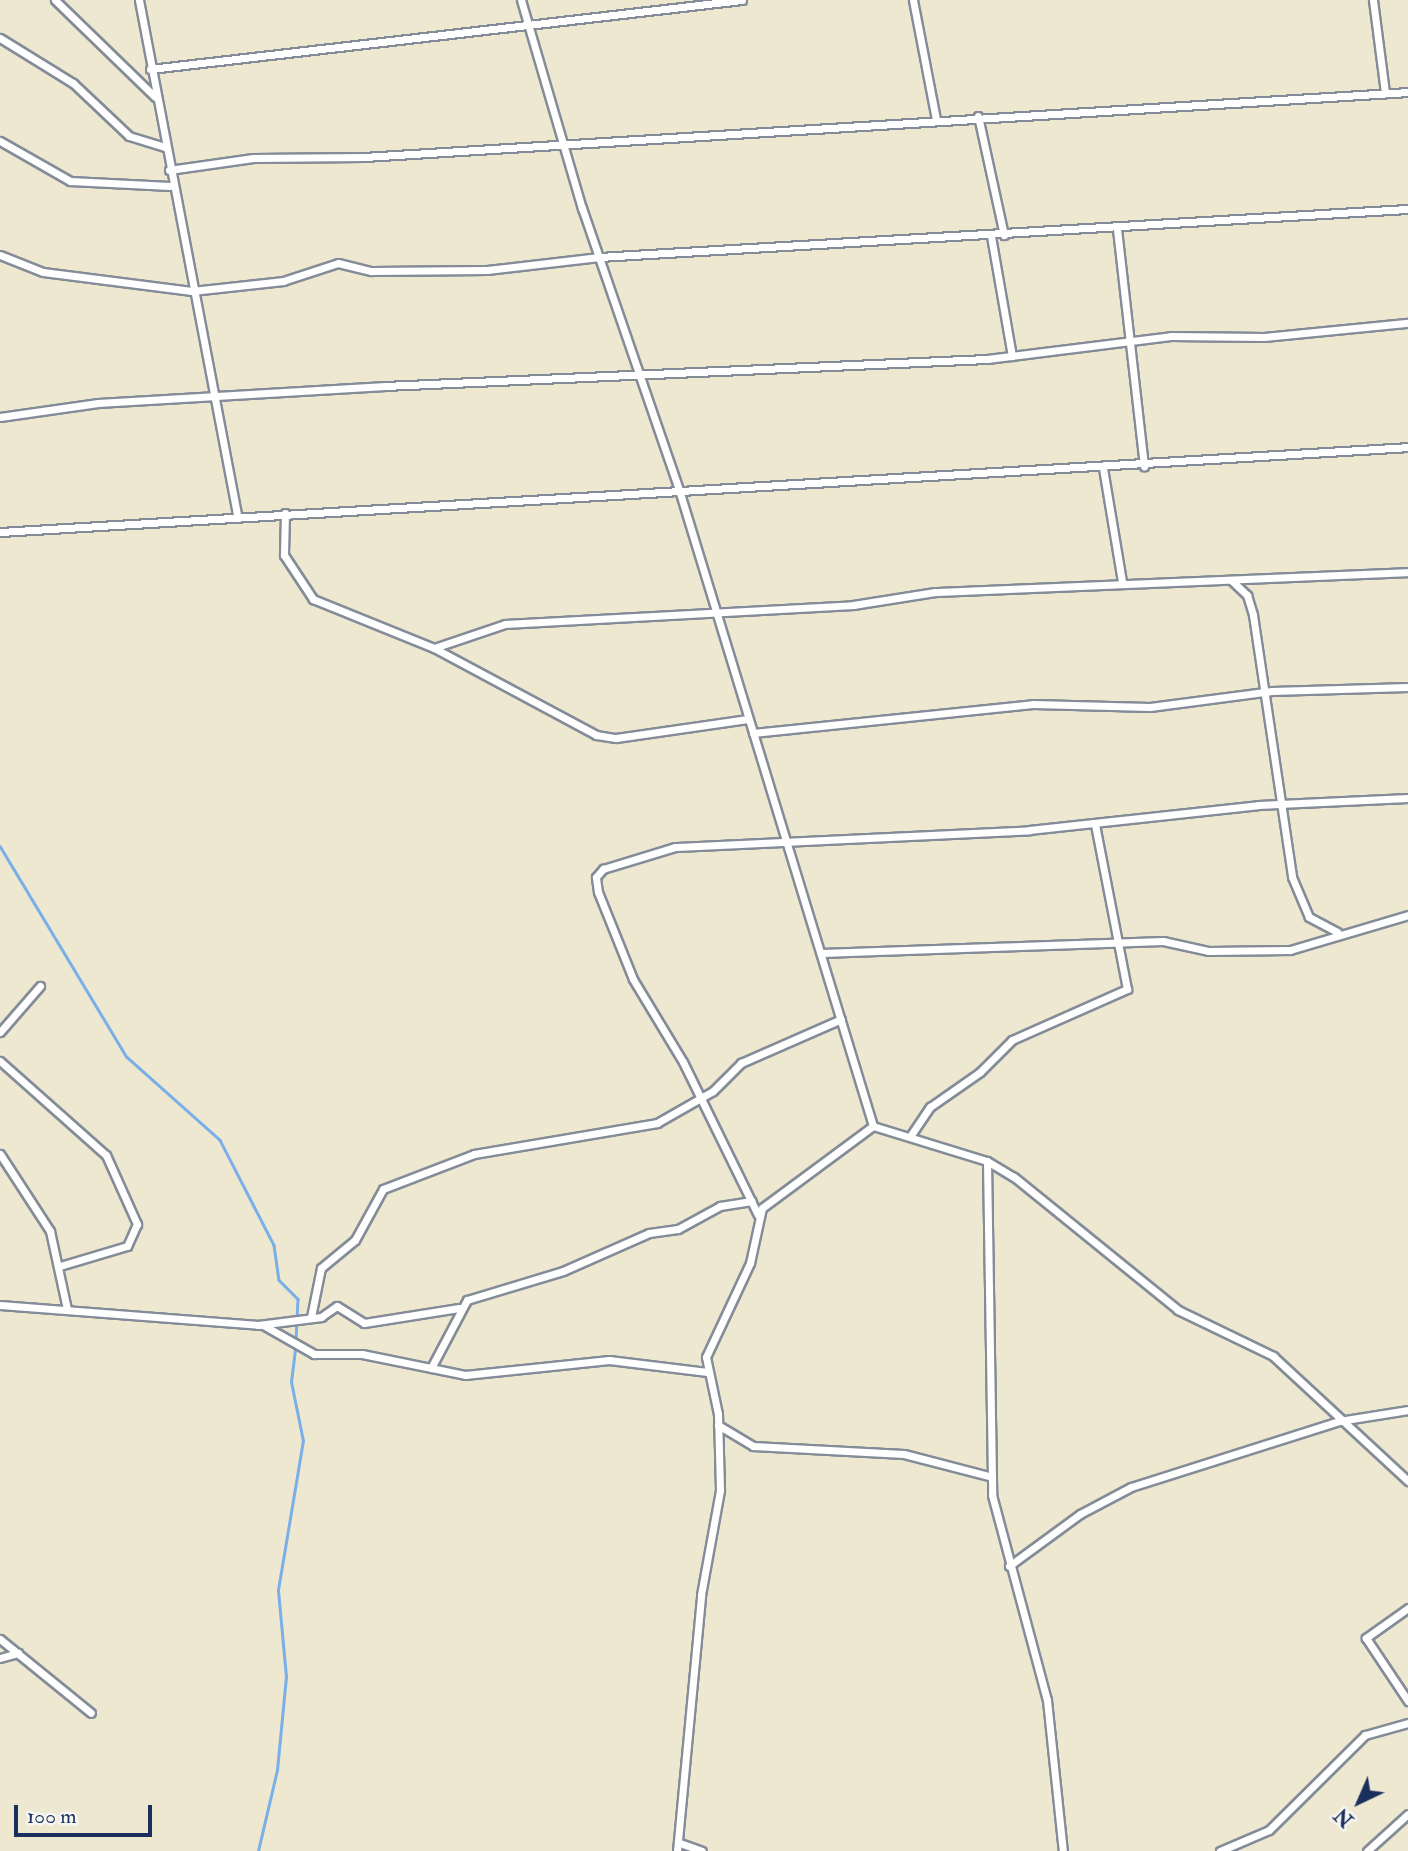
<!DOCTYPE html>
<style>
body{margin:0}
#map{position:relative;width:1408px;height:1851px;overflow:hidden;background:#eee8d1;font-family:"IM FELL Double Pica",serif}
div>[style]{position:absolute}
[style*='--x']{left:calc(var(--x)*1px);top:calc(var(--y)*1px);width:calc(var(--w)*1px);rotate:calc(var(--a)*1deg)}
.stream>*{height:2.5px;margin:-1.25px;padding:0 1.25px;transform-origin:1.25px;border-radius:1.25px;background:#7aafe8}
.roads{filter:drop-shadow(2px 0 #848c98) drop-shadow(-2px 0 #848c98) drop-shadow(0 2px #848c98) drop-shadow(0 -2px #848c98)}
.street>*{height:7px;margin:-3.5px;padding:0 3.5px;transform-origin:3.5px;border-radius:3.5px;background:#fff}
span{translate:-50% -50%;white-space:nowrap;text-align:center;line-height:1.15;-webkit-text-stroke:7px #f6f6f2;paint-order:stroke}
.north{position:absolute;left:1324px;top:1767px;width:70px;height:70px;-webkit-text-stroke:5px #f6f6f2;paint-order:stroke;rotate:224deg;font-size:19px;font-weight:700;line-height:28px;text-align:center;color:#1b2f5e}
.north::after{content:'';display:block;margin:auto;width:24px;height:32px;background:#1b2f5e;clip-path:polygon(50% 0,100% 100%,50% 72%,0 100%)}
.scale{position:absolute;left:14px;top:1805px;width:138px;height:32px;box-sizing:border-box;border:4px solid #1b2f5e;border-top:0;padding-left:9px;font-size:21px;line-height:24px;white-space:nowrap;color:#1b2f5e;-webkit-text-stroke:5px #f6f6f2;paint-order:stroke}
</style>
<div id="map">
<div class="stream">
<i style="--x:0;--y:846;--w:246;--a:59"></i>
<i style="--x:127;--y:1057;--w:125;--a:41.7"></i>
<i style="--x:220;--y:1140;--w:118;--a:62.8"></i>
<i style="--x:274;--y:1245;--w:35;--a:82"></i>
<i style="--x:279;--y:1280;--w:27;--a:45"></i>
<i style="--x:298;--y:1299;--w:41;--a:92.8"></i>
<i style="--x:258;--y:1851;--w:83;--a:-76.8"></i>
<i style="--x:277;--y:1770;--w:93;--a:-84.5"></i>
<i style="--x:286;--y:1677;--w:87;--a:-95.3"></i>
<i style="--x:278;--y:1590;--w:151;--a:-80.5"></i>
<i style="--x:303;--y:1441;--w:60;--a:-101.5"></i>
<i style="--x:291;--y:1382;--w:35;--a:-83"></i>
</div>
<div class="roads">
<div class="street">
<i style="--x:55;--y:0;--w:139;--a:44.1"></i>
<i style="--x:139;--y:0;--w:523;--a:79.21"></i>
<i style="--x:521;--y:0;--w:217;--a:73.7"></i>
<i style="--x:582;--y:208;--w:301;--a:71"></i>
<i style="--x:680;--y:493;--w:662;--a:73.04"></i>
<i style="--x:913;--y:0;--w:121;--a:79.1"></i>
<i style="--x:1373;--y:0;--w:94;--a:82.6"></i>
<i style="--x:0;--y:38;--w:86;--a:31.7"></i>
<i style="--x:73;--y:83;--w:77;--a:43.4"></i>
<i style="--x:129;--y:136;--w:38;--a:17"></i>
<i style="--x:150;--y:69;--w:596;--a:-6.65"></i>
<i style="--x:978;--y:116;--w:122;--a:77.7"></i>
<i style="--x:0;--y:141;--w:81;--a:29.7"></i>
<i style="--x:70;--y:181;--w:100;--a:2.9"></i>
<i style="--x:169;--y:170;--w:85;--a:-8.1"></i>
<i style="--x:253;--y:158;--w:111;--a:-0.5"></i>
<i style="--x:364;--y:157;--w:1046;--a:-3.56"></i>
<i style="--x:1117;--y:229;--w:239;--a:83.5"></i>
<i style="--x:991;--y:236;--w:122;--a:80.1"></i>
<i style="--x:0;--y:255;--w:46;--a:21.6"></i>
<i style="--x:43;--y:272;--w:150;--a:7.3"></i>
<i style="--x:192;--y:291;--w:92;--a:-6.3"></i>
<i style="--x:283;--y:281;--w:58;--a:-18.1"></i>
<i style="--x:338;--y:263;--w:34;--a:14"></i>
<i style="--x:371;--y:271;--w:116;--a:-0.5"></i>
<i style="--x:487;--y:270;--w:113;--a:-6.6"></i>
<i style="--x:599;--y:257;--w:810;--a:-3.4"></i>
<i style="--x:0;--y:417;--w:99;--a:-8.1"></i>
<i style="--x:98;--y:403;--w:288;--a:-3.4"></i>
<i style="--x:385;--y:386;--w:603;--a:-2.57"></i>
<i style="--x:987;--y:359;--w:185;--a:-7.1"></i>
<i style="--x:1171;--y:336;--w:93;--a:0.6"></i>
<i style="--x:1264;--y:337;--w:145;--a:-5.6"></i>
<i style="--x:1103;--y:468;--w:116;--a:80.5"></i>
<i style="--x:285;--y:513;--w:42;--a:91.4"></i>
<i style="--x:284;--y:555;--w:53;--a:56.6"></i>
<i style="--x:313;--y:599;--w:131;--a:22"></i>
<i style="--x:434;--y:648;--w:184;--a:28.2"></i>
<i style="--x:596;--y:735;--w:20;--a:9"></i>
<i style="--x:616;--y:738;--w:133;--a:-8.2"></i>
<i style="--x:0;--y:532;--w:1411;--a:-3.45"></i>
<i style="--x:1232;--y:581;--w:21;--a:43"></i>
<i style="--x:1247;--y:595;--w:21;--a:73"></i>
<i style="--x:1253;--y:615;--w:265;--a:81.5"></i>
<i style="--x:1292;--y:877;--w:43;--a:67"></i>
<i style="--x:1309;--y:917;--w:32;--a:28"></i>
<i style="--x:434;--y:648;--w:75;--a:-18.7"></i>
<i style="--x:505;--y:624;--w:349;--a:-3.1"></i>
<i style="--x:853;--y:605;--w:83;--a:-9"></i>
<i style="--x:935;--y:592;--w:473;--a:-2.4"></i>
<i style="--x:753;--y:733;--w:281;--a:-5.9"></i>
<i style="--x:1033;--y:704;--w:117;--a:1.5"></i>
<i style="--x:1150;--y:707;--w:123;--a:-7.5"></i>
<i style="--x:1272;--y:691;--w:136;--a:-1.7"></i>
<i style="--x:821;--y:953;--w:342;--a:-2"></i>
<i style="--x:1163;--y:941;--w:46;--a:12.5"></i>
<i style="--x:1208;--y:951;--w:82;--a:-0.7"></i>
<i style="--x:1290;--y:950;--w:123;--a:-16.5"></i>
<i style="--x:0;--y:1032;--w:61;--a:-49"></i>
<i style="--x:0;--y:1061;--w:142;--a:41.6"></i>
<i style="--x:106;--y:1155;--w:76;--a:65.8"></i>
<i style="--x:137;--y:1224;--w:24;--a:114"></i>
<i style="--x:127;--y:1246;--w:70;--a:163.4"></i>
<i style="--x:873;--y:1126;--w:119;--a:17.1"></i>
<i style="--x:987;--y:1161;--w:31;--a:31"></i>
<i style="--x:1014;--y:1177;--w:211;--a:39"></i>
<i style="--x:1178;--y:1310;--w:106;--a:25.8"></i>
<i style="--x:1273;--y:1356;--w:184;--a:42.8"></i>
<i style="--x:911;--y:1135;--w:34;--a:-56"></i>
<i style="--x:930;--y:1107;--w:61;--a:-35"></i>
<i style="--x:980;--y:1072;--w:45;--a:-45"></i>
<i style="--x:1012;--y:1040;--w:126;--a:-23.9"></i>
<i style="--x:1127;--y:989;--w:168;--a:-101"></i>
<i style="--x:0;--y:1154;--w:92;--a:57"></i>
<i style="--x:50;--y:1231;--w:80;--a:77.7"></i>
<i style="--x:987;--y:1161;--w:334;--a:89.1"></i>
<i style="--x:992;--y:1495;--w:212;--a:75"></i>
<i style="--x:1047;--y:1700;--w:152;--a:84"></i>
<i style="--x:758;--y:1215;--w:170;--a:-116.1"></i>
<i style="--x:683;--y:1062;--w:97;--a:-121.1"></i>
<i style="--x:633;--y:979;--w:94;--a:-111.9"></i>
<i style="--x:598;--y:892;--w:15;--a:-98"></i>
<i style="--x:596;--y:877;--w:11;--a:-49"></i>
<i style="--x:603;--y:869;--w:75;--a:-17"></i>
<i style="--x:675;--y:847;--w:354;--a:-2.7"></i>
<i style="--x:1029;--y:830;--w:230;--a:-6.2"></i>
<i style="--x:1258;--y:805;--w:150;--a:-2.7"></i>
<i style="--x:0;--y:1305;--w:259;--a:4.4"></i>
<i style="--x:258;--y:1325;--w:64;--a:-7.2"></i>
<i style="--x:321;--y:1317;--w:19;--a:-35"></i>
<i style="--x:337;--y:1306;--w:32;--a:32"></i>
<i style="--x:364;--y:1323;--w:96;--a:-9"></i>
<i style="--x:311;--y:1317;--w:50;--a:-78.5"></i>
<i style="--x:321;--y:1268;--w:44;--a:-39.5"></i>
<i style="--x:355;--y:1240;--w:58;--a:-61.2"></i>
<i style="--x:383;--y:1189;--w:97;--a:-21"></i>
<i style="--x:474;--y:1154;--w:186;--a:-9.6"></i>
<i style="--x:657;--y:1123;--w:64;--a:-29.7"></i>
<i style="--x:713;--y:1091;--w:40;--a:-45"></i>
<i style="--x:741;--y:1063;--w:109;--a:-23.7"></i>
<i style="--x:263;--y:1325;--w:59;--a:29.6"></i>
<i style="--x:314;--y:1354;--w:48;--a:0"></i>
<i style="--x:362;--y:1354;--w:105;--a:11.5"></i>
<i style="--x:465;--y:1375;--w:145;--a:-5.9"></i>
<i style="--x:609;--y:1360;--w:99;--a:7"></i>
<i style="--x:431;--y:1368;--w:77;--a:-62.1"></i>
<i style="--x:467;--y:1300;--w:100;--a:-16.8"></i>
<i style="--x:563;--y:1271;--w:94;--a:-23.8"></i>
<i style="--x:649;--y:1233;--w:29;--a:-8"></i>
<i style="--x:678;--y:1229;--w:48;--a:-28.7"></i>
<i style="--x:720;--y:1206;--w:32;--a:-9"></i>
<i style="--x:718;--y:1425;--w:41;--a:31"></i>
<i style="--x:753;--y:1446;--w:151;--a:3"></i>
<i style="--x:904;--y:1454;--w:91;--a:14.6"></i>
<i style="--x:1009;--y:1566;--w:88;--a:-36.2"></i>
<i style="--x:1080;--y:1514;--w:58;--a:-27.9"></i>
<i style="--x:1131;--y:1487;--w:218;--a:-17.6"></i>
<i style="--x:1339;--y:1421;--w:70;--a:-9.1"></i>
<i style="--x:1408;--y:1608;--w:52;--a:144.5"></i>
<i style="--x:1366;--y:1638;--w:76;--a:56.3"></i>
<i style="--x:0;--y:1639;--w:117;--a:39.1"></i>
<i style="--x:0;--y:1658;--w:19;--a:-16"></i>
<i style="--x:680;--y:1843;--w:23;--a:20"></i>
<i style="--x:677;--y:1851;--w:257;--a:-84.6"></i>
<i style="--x:701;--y:1595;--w:107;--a:-79.7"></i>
<i style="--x:720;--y:1490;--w:76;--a:-91.5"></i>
<i style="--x:718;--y:1414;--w:58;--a:-101.9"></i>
<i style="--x:706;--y:1357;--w:104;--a:-64.9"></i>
<i style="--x:750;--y:1263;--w:56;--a:-77.7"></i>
<i style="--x:762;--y:1208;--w:138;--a:-36.5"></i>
<i style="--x:1220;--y:1851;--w:53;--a:-23.2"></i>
<i style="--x:1269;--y:1830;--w:135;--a:-44.7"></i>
<i style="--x:1365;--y:1735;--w:45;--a:-15.6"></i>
<i style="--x:1367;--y:1851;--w:55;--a:-42.1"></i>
</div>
</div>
<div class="north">N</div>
<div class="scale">100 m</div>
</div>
